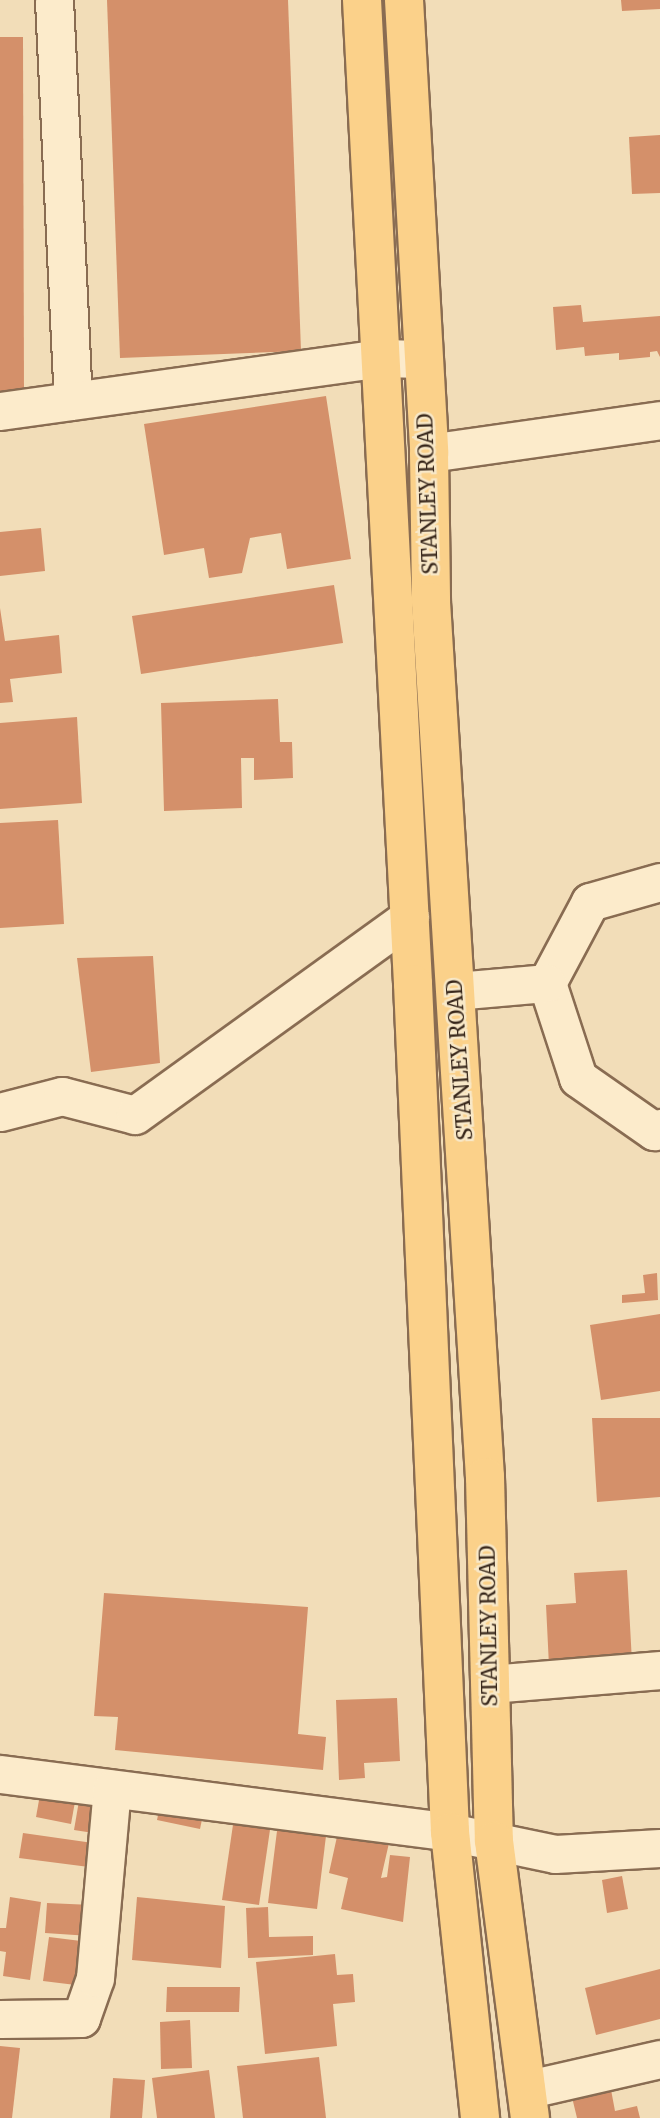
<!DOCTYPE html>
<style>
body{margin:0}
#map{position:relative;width:660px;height:2118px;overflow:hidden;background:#f2ddb8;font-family:Merriweather,serif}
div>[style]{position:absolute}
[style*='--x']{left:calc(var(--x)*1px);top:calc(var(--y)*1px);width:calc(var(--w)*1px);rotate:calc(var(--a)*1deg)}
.building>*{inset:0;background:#d4906a}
.roads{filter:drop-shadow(2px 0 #896c52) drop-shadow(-2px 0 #896c52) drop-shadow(0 2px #896c52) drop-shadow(0 -2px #896c52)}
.minor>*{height:37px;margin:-18.5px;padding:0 18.5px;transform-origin:18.5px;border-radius:18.5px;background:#fcebcb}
.major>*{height:38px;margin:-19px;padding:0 19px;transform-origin:19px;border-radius:19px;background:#fbd18a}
span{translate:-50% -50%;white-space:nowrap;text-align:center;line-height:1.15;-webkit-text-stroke:5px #f8e8c8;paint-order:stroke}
.street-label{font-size:21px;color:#362519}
</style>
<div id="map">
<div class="building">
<i style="clip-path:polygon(107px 0,288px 0,301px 351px,120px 358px)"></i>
<i style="clip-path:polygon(621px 0,660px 0,660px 9px,622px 11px)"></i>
<i style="clip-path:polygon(0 37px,23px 37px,24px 390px,0 392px)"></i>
<i style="clip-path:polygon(660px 135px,660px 193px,632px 194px,629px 137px)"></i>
<i style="clip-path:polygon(581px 305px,583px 322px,660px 316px,660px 357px,657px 351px,650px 352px,650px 357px,619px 360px,619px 353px,585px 356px,584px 347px,556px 350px,553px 307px)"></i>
<i style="clip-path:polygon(326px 396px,351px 559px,287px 569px,281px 533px,250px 538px,242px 573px,209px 578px,204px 548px,164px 555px,144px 424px)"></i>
<i style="clip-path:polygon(41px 528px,45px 571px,0 576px,0 532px)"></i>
<i style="clip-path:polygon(334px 585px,343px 643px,141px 674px,132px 616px)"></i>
<i style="clip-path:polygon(0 608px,5px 641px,59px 635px,62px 673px,10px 679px,13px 702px,0 703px)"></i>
<i style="clip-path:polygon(278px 699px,280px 742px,292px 742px,293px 778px,254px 780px,254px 758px,241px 758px,242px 808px,164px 811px,161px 703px)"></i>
<i style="clip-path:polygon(77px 717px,82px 803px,0 809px,0 723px)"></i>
<i style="clip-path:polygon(58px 820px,64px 924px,0 928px,0 823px)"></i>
<i style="clip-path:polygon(153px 956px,160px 1063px,91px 1072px,77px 958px)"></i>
<i style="clip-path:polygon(657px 1273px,658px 1300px,622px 1303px,622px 1295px,645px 1293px,643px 1275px)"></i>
<i style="clip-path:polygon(660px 1314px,660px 1391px,601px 1400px,590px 1325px)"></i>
<i style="clip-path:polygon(592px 1418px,660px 1418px,660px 1497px,597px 1502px)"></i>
<i style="clip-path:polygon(627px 1570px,632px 1662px,549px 1666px,546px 1605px,576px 1603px,574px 1573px)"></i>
<i style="clip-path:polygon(104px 1593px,308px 1607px,298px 1734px,326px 1737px,323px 1770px,115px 1750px,118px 1717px,94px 1716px)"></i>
<i style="clip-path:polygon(397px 1698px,400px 1761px,364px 1763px,365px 1778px,339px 1780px,336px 1700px)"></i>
<i style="clip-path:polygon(43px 1778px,78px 1785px,71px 1824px,36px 1817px)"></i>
<i style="clip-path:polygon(81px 1789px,120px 1794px,113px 1836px,74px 1830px)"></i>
<i style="clip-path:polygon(162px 1796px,205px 1805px,200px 1829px,157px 1820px)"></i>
<i style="clip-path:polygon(235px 1811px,272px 1816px,259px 1905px,222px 1900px)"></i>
<i style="clip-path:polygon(278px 1823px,327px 1828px,317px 1909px,268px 1903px)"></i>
<i style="clip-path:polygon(338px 1832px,389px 1843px,381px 1878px,387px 1877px,390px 1855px,410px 1857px,403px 1922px,341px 1909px,348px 1878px,329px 1873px)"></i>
<i style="clip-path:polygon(23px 1833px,93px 1843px,89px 1867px,19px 1858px)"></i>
<i style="clip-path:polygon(622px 1876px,628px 1909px,607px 1913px,602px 1880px)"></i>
<i style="clip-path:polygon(10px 1897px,41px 1902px,30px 1980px,3px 1976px,6px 1952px,0 1951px,0 1928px,6px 1928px)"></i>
<i style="clip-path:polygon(137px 1897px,225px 1906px,221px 1968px,132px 1960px)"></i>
<i style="clip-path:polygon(47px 1903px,92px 1905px,90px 1936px,45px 1933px)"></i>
<i style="clip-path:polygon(268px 1907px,269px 1937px,313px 1936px,313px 1955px,248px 1958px,246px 1908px)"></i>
<i style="clip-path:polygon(49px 1937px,97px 1943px,92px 1987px,43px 1981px)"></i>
<i style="clip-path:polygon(335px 1954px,337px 1975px,353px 1974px,355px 2002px,333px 2004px,337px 2046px,265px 2054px,256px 1962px)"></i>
<i style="clip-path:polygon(660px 1969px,660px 2019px,596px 2035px,585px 1988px)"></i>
<i style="clip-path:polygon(167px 1987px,240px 1987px,239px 2012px,166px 2012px)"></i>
<i style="clip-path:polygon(190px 2020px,192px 2068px,161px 2069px,160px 2022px)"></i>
<i style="clip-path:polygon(0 2046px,20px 2048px,12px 2118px,0 2118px)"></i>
<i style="clip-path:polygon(319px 2057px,326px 2118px,243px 2118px,237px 2066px)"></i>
<i style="clip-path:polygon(209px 2070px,215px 2118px,157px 2118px,152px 2078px)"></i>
<i style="clip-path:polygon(113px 2078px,145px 2080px,142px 2118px,110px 2118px)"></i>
<i style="clip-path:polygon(609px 2079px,615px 2111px,637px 2106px,640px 2118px,577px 2118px,570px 2089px)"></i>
</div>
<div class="roads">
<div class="minor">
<i style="--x:54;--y:0;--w:401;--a:87.3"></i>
<i style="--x:0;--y:411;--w:386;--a:-7.9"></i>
<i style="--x:382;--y:358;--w:40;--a:1.4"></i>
<i style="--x:429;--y:453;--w:233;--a:-8.1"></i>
<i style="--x:660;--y:882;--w:73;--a:164.1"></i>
<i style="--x:590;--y:902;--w:92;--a:118"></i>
<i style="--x:547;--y:983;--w:100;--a:71.9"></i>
<i style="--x:578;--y:1078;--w:93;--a:34.9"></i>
<i style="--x:654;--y:1131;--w:7;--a:-27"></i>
<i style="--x:455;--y:991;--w:92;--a:-5"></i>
<i style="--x:0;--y:1112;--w:64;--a:-14.5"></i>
<i style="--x:62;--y:1096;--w:75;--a:14.6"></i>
<i style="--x:135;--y:1115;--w:339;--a:-35.8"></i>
<i style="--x:490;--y:1684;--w:171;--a:-4.7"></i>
<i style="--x:0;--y:1774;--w:454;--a:7.3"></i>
<i style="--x:450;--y:1832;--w:107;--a:11.8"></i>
<i style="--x:555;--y:1854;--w:105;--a:-3.3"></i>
<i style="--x:0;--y:2019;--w:81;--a:-0.7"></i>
<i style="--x:81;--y:2018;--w:42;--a:-70.7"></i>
<i style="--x:95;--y:1978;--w:190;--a:-84.9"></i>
<i style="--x:529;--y:2089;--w:134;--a:-12.9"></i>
</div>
<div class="major">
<i style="--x:362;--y:0;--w:985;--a:87.03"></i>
<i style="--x:413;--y:984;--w:849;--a:87.5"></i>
<i style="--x:450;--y:1832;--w:288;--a:84"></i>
<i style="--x:404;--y:0;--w:454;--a:86.8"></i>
<i style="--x:429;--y:453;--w:149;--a:89.2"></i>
<i style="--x:431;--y:602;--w:877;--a:86.47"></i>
<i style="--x:485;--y:1477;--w:364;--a:88.6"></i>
<i style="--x:494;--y:1841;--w:279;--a:82.6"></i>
</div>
</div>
<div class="street-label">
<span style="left:428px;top:494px;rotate:-92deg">STANLEY ROAD</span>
<span style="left:460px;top:1060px;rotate:-94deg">STANLEY ROAD</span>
<span style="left:489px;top:1626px;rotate:-91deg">STANLEY ROAD</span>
</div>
</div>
